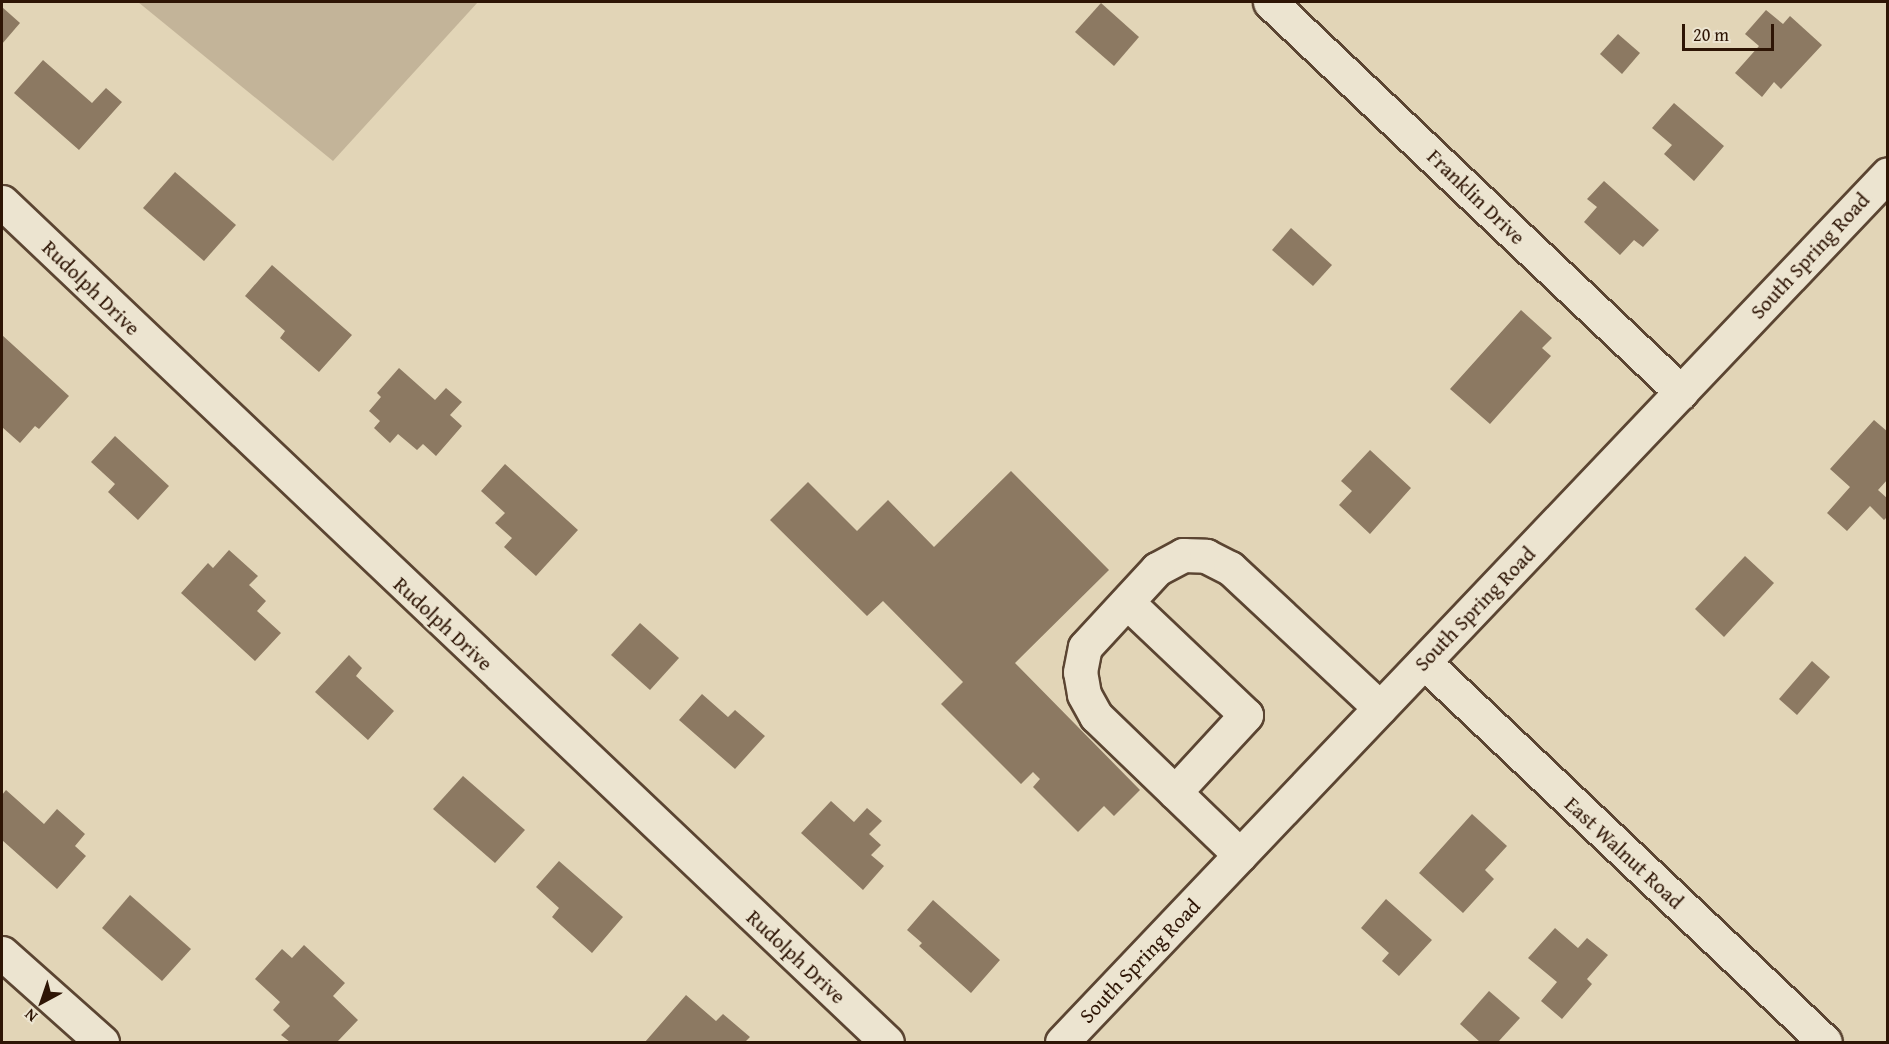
<!DOCTYPE html>
<style>
body{margin:0}
#map{position:relative;width:1889px;height:1044px;overflow:hidden;background:#e2d5b7;font-family:"Gentium Book Plus",serif}
div>[style]{position:absolute}
[style*='--x']{left:calc(var(--x)*1px);top:calc(var(--y)*1px);width:calc(var(--w)*1px);rotate:calc(var(--a)*1deg)}
.green>*{inset:0;background:#c3b499}
.building>*{inset:0;background:#8c7962}
.roads{filter:drop-shadow(2px 0 #5b4532) drop-shadow(-2px 0 #5b4532) drop-shadow(0 2px #5b4532) drop-shadow(0 -2px #5b4532)}
.minor>*{height:33px;margin:-16.5px;padding:0 16.5px;transform-origin:16.5px;border-radius:16.5px;background:#ece4d0}
span{translate:-50% -50%;white-space:nowrap;text-align:center;line-height:1.15;-webkit-text-stroke:4.5px #ece4d0;paint-order:stroke}
.street-label{font-size:21px;color:#2e1505}
.frame{position:absolute;inset:0;border:3px solid #2e1505;pointer-events:none}
.north{position:absolute;left:12px;top:972px;width:60px;height:60px;-webkit-text-stroke:4px #ece4d0;paint-order:stroke;rotate:220deg;font-size:16px;font-weight:700;line-height:24px;text-align:center;color:#2e1505}
.north::after{content:'';display:block;margin:auto;width:21px;height:27px;background:#2e1505;clip-path:polygon(50% 0,100% 100%,50% 72%,0 100%)}
.scale{position:absolute;left:1682px;top:24px;width:92px;height:27px;box-sizing:border-box;border:3px solid #2e1505;border-top:0;padding-left:8px;font-size:18px;line-height:21px;white-space:nowrap;color:#2e1505;-webkit-text-stroke:4px #ece4d0;paint-order:stroke}
</style>
<div id="map">
<div class="green">
<i style="clip-path:polygon(138px 2px,478px 2px,333px 161px)"></i>
</div>
<div class="building">
<i style="clip-path:polygon(1101px 3px,1139px 37px,1114px 66px,1075px 32px)"></i>
<i style="clip-path:polygon(2px 7px,20px 23px,2px 44px)"></i>
<i style="clip-path:polygon(1766px 10px,1783px 24px,1790px 16px,1822px 45px,1781px 89px,1774px 82px,1762px 97px,1735px 73px,1759px 46px,1745px 34px)"></i>
<i style="clip-path:polygon(1618px 34px,1640px 53px,1622px 74px,1600px 54px)"></i>
<i style="clip-path:polygon(43px 60px,92px 103px,106px 88px,122px 102px,79px 150px,14px 93px)"></i>
<i style="clip-path:polygon(1674px 103px,1724px 146px,1694px 181px,1664px 154px,1672px 145px,1652px 128px)"></i>
<i style="clip-path:polygon(175px 172px,236px 225px,204px 261px,143px 208px)"></i>
<i style="clip-path:polygon(1604px 181px,1659px 230px,1643px 247px,1634px 240px,1620px 255px,1584px 222px,1597px 207px,1587px 199px)"></i>
<i style="clip-path:polygon(1291px 228px,1332px 265px,1313px 286px,1272px 250px)"></i>
<i style="clip-path:polygon(272px 265px,352px 335px,319px 372px,280px 338px,285px 331px,245px 296px)"></i>
<i style="clip-path:polygon(1521px 310px,1552px 338px,1542px 348px,1551px 356px,1490px 424px,1450px 389px)"></i>
<i style="clip-path:polygon(2px 335px,69px 396px,39px 429px,35px 426px,20px 443px,2px 427px)"></i>
<i style="clip-path:polygon(399px 368px,435px 400px,446px 388px,462px 402px,450px 415px,462px 426px,436px 456px,423px 444px,417px 450px,398px 434px,390px 443px,374px 428px,380px 421px,369px 411px,381px 397px,377px 393px)"></i>
<i style="clip-path:polygon(1874px 420px,1888px 432px,1888px 479px,1878px 490px,1888px 499px,1888px 516px,1884px 520px,1870px 506px,1847px 531px,1827px 513px,1850px 487px,1830px 469px)"></i>
<i style="clip-path:polygon(115px 436px,169px 486px,138px 520px,108px 492px,115px 484px,91px 462px)"></i>
<i style="clip-path:polygon(1370px 450px,1411px 488px,1370px 534px,1339px 505px,1352px 491px,1341px 481px)"></i>
<i style="clip-path:polygon(505px 464px,578px 530px,536px 576px,504px 547px,512px 538px,495px 523px,505px 513px,481px 491px)"></i>
<i style="clip-path:polygon(1011px 471px,1109px 570px,1015px 663px,1140px 790px,1114px 816px,1104px 806px,1078px 832px,1033px 787px,1040px 779px,1033px 772px,1021px 784px,941px 704px,963px 682px,883px 601px,867px 616px,770px 520px,808px 482px,857px 531px,888px 500px,934px 547px)"></i>
<i style="clip-path:polygon(229px 550px,258px 576px,249px 585px,266px 601px,257px 611px,281px 633px,255px 661px,181px 593px,208px 563px,213px 568px)"></i>
<i style="clip-path:polygon(1745px 556px,1774px 583px,1724px 637px,1695px 609px)"></i>
<i style="clip-path:polygon(640px 623px,679px 658px,650px 690px,611px 655px)"></i>
<i style="clip-path:polygon(349px 655px,362px 668px,356px 676px,394px 711px,368px 740px,315px 692px)"></i>
<i style="clip-path:polygon(1812px 661px,1830px 677px,1797px 715px,1779px 699px)"></i>
<i style="clip-path:polygon(702px 694px,728px 717px,735px 710px,765px 736px,735px 769px,679px 720px)"></i>
<i style="clip-path:polygon(463px 776px,525px 830px,495px 863px,433px 809px)"></i>
<i style="clip-path:polygon(6px 790px,44px 824px,57px 809px,85px 834px,75px 846px,86px 856px,57px 889px,2px 840px,2px 795px)"></i>
<i style="clip-path:polygon(831px 801px,854px 822px,867px 808px,882px 821px,869px 834px,881px 845px,871px 855px,884px 866px,863px 890px,801px 833px)"></i>
<i style="clip-path:polygon(1472px 814px,1507px 846px,1485px 870px,1494px 879px,1463px 913px,1419px 873px)"></i>
<i style="clip-path:polygon(559px 861px,623px 917px,592px 953px,552px 917px,559px 908px,536px 887px)"></i>
<i style="clip-path:polygon(130px 895px,191px 949px,162px 981px,102px 928px)"></i>
<i style="clip-path:polygon(1386px 899px,1432px 940px,1399px 976px,1382px 961px,1389px 953px,1361px 928px)"></i>
<i style="clip-path:polygon(933px 900px,1000px 960px,971px 993px,919px 946px,922px 943px,907px 930px)"></i>
<i style="clip-path:polygon(1555px 928px,1578px 948px,1587px 938px,1608px 955px,1587px 979px,1592px 984px,1562px 1019px,1541px 1001px,1557px 982px,1528px 958px)"></i>
<i style="clip-path:polygon(304px 945px,345px 983px,333px 996px,358px 1020px,337px 1042px,290px 1042px,281px 1035px,290px 1026px,273px 1010px,280px 1002px,255px 979px,282px 949px,292px 958px)"></i>
<i style="clip-path:polygon(1489px 991px,1520px 1018px,1498px 1042px,1480px 1042px,1460px 1024px)"></i>
<i style="clip-path:polygon(686px 995px,716px 1021px,723px 1014px,750px 1037px,745px 1042px,645px 1042px)"></i>
</div>
<div class="roads">
<div class="minor">
<i style="--x:1270;--y:2;--w:567;--a:43.5"></i>
<i style="--x:2;--y:202;--w:1220;--a:43.51"></i>
<i style="--x:1127;--y:602;--w:164;--a:43.5"></i>
<i style="--x:1246;--y:715;--w:105;--a:132.7"></i>
<i style="--x:1424;--y:662;--w:552;--a:43.46"></i>
<i style="--x:1240;--y:855;--w:200;--a:-136"></i>
<i style="--x:1096;--y:716;--w:25;--a:-119"></i>
<i style="--x:1084;--y:694;--w:22;--a:-100"></i>
<i style="--x:1080;--y:672;--w:25;--a:-79"></i>
<i style="--x:1085;--y:647;--w:106;--a:-47.3"></i>
<i style="--x:1157;--y:569;--w:30;--a:-28"></i>
<i style="--x:1183;--y:555;--w:23;--a:2"></i>
<i style="--x:1206;--y:556;--w:27;--a:27"></i>
<i style="--x:1230;--y:568;--w:205;--a:43"></i>
<i style="--x:2;--y:953;--w:134;--a:41.7"></i>
<i style="--x:1062;--y:1042;--w:1198;--a:-46.42"></i>
</div>
</div>
<div class="street-label">
<span style="left:1476px;top:197px;rotate:44deg">Franklin Drive</span>
<span style="left:1810px;top:256px;rotate:-47deg">South Spring Road</span>
<span style="left:91px;top:288px;rotate:44deg">Rudolph Drive</span>
<span style="left:1475px;top:609px;rotate:-46deg">South Spring Road</span>
<span style="left:443px;top:624px;rotate:43deg">Rudolph Drive</span>
<span style="left:1624px;top:853px;rotate:43deg">East Walnut Road</span>
<span style="left:796px;top:957px;rotate:43deg">Rudolph Drive</span>
<span style="left:1140px;top:961px;rotate:-46deg">South Spring Road</span>
</div>
<div class="frame"></div>
<div class="north">N</div>
<div class="scale">20 m</div>
</div>
